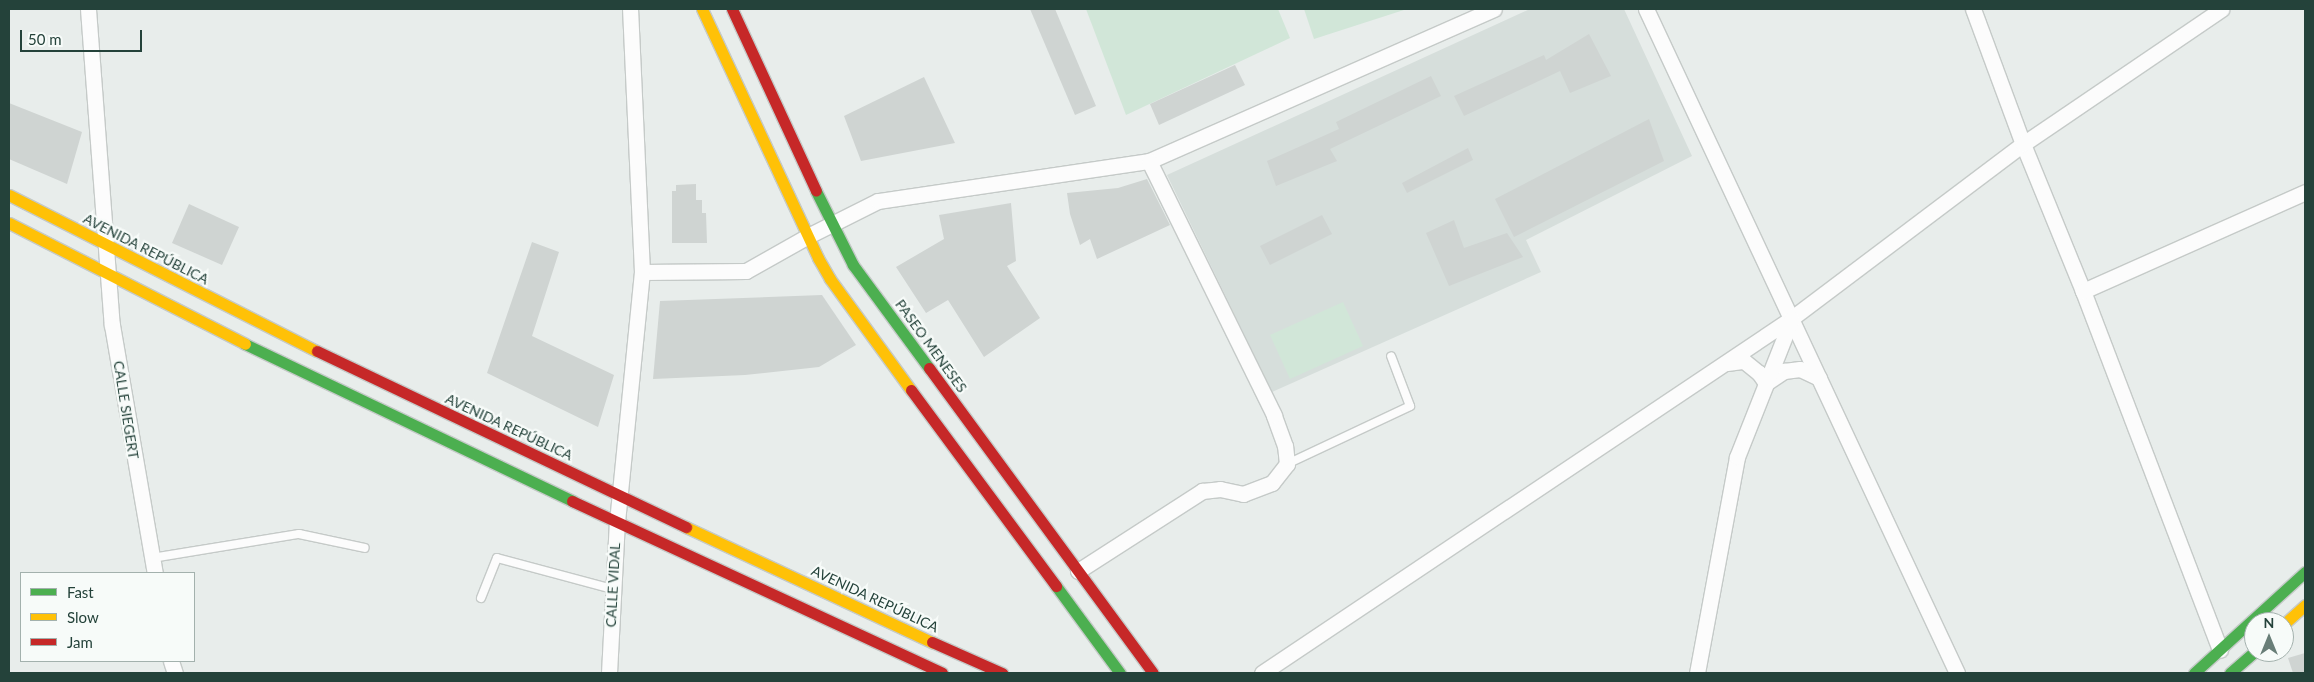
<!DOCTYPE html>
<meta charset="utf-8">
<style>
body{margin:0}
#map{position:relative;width:2314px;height:682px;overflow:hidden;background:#e8edeb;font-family:Lato,sans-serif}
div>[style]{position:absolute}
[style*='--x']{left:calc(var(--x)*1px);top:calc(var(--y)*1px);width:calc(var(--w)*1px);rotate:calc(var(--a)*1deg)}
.built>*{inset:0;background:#d6dedb}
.green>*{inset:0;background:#d1e6d8}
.building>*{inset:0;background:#cfd4d2}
.roads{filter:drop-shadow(1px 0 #c5cac8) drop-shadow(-1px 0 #c5cac8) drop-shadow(0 1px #c5cac8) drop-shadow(0 -1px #c5cac8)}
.lane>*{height:8px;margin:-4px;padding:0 4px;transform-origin:4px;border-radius:4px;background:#fcfcfc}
.street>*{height:15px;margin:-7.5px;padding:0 7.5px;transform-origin:7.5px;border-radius:7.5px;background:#fcfcfc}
.fast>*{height:11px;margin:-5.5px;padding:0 5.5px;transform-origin:5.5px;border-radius:5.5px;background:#4caf50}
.slow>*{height:11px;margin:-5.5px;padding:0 5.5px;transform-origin:5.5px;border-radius:5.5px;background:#ffc107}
.jam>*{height:11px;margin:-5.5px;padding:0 5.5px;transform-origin:5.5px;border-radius:5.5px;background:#c62828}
span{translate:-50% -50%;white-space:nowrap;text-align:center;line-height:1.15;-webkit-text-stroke:4.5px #f7fbf9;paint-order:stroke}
.street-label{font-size:14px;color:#24423a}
.frame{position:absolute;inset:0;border:10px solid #24423a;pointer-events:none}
.legend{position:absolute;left:20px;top:572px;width:175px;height:90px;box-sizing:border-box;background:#f7fbf9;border:1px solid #a3b1ad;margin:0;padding:6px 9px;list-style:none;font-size:15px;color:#24423a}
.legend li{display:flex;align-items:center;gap:10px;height:25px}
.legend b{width:25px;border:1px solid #a3b1ad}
.north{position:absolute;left:2244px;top:612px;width:50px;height:50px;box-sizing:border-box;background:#f7fbf9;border:1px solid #a3b1ad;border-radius:50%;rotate:0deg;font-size:14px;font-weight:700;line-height:20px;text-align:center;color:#24423a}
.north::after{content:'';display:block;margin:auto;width:18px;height:22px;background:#697e78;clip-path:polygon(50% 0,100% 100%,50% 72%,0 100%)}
.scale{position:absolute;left:20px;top:30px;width:122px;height:22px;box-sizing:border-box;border:2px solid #24423a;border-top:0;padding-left:6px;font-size:15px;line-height:18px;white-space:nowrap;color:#24423a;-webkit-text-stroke:4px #f7fbf9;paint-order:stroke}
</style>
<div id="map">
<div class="built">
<i style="clip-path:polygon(1530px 9px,1624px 9px,1692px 156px,1526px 240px,1541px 272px,1272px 392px,1167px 175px)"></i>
</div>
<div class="green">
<i style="clip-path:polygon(1086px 9px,1278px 9px,1290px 38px,1126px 115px)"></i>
<i style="clip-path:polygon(1304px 9px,1407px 9px,1314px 39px)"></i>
<i style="clip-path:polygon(1343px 302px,1363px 346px,1290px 379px,1270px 335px)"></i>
</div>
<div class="building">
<i style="clip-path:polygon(1030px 9px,1055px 9px,1096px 106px,1075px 115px)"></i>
<i style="clip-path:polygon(1589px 34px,1611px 76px,1570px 93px,1560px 71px,1464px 116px,1454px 96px,1544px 55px,1546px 60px)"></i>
<i style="clip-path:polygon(1235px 65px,1245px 85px,1159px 125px,1150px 104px)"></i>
<i style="clip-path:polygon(1431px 76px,1441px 96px,1330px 149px,1337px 161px,1276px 186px,1267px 161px,1339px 129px,1336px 122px)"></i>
<i style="clip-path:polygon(924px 77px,955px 143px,861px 161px,844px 116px)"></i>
<i style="clip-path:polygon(9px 103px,82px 132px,67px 184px,9px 159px)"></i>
<i style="clip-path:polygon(1649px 119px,1664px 161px,1514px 237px,1495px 199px)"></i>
<i style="clip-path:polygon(1468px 148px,1473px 160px,1407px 193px,1402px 183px)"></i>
<i style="clip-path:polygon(1147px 179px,1170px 225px,1097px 259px,1090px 239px,1080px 245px,1070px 214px,1067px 193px,1118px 188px)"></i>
<i style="clip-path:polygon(696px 184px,696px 200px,702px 200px,702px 213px,706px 213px,707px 243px,672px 243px,672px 191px,676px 191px,676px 185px)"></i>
<i style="clip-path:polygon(1011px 203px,1016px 261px,1007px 266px,1040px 318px,984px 357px,948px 300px,926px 313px,896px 267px,944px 239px,939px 215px)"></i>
<i style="clip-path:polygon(189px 204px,239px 227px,222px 265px,172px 243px)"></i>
<i style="clip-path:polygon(1322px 215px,1332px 234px,1270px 265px,1260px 246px)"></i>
<i style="clip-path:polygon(1454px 220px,1464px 248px,1507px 233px,1523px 257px,1449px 286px,1426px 233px)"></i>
<i style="clip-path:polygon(532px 242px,559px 252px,532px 336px,614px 375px,598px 427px,487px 373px)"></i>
<i style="clip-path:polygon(822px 295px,856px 345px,819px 367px,745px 375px,653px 379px,660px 301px)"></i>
<i style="clip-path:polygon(2305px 653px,2305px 673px,2293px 673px,2288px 658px)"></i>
</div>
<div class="roads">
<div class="lane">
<i style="--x:1287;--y:464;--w:136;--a:-25.2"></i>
<i style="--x:1410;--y:406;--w:53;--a:-110.8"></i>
<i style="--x:152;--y:558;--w:149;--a:-9.3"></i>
<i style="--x:299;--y:534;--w:67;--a:12"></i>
<i style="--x:481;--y:598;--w:43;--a:-68.2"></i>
<i style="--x:497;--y:558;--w:120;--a:15"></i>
</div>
<div class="street">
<i style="--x:88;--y:9;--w:317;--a:85.7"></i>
<i style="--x:112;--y:325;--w:252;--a:80.2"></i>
<i style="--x:1646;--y:9;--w:733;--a:64.9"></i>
<i style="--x:1973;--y:9;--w:144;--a:69.7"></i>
<i style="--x:2023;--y:144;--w:159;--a:67.8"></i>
<i style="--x:2083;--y:291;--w:384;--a:69.1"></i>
<i style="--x:642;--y:272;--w:104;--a:-0.6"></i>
<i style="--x:746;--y:271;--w:71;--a:-29.4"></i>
<i style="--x:808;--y:236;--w:78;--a:-26.6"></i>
<i style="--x:878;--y:201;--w:274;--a:-8.4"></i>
<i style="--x:1149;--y:161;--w:377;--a:-23.8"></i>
<i style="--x:2083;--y:291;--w:243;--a:-24"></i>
<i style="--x:1727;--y:363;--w:17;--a:-7"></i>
<i style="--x:1744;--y:361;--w:19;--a:39"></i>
<i style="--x:1759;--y:373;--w:12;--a:55"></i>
<i style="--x:1766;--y:383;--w:22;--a:-34"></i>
<i style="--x:1784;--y:371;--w:16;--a:-7"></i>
<i style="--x:1800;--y:369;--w:21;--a:25"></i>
<i style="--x:1078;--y:571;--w:148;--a:-32.8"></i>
<i style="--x:1202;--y:491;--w:18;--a:-6"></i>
<i style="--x:1220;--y:489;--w:24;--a:12"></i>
<i style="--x:1243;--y:494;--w:31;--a:-21"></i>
<i style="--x:1272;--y:483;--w:24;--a:-52"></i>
<i style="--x:1287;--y:464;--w:18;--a:-96"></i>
<i style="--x:1285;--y:446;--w:33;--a:-110"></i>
<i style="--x:1274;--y:415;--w:283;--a:-116.2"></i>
<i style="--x:171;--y:661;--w:13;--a:72"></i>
<i style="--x:609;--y:673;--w:151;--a:-87"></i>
<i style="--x:617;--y:522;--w:251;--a:-84.3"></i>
<i style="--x:642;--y:272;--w:263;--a:-92.6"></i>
<i style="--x:1262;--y:673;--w:638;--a:-33.81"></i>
<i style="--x:1792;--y:318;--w:289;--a:-37"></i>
<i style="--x:2023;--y:144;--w:240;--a:-34.2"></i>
<i style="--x:1697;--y:673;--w:220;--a:-79.5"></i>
<i style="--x:1737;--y:457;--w:149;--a:-68.4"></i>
</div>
<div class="fast">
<i style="--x:816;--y:191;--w:83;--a:63.4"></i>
<i style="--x:853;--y:265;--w:128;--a:53.6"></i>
<i style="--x:245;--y:344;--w:363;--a:25.6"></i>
<i style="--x:1056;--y:586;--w:108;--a:53.7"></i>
<i style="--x:2194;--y:673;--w:150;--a:-42.3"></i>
<i style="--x:2230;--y:673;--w:32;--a:-41"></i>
</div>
<div class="slow">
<i style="--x:702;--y:9;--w:275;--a:65"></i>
<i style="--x:818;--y:258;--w:24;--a:60"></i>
<i style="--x:830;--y:279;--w:137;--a:53.9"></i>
<i style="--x:9;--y:195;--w:345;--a:26.9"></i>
<i style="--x:9;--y:223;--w:265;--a:27.1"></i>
<i style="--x:686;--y:527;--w:272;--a:25.1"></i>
<i style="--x:2284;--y:624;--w:28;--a:-42"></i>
</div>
<div class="jam">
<i style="--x:732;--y:9;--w:200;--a:65.2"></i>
<i style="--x:317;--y:351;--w:409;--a:25.5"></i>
<i style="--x:929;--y:368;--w:378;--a:53.7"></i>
<i style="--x:911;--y:390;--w:244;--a:53.5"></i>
<i style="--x:572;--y:501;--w:408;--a:24.9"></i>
<i style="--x:932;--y:642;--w:77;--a:23.9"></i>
</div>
</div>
<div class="street-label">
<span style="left:146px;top:249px;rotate:27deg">AVENIDA REPÚBLICA</span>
<span style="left:931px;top:346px;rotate:54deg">PASEO MENESES</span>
<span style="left:126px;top:410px;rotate:81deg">CALLE SIEGERT</span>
<span style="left:509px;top:427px;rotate:25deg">AVENIDA REPÚBLICA</span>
<span style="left:613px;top:585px;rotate:-87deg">CALLE VIDAL</span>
<span style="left:875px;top:599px;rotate:25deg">AVENIDA REPÚBLICA</span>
</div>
<div class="frame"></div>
<ul class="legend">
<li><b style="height:6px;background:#4caf50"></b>Fast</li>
<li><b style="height:6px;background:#ffc107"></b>Slow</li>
<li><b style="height:6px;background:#c62828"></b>Jam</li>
</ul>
<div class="north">N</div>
<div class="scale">50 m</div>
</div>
